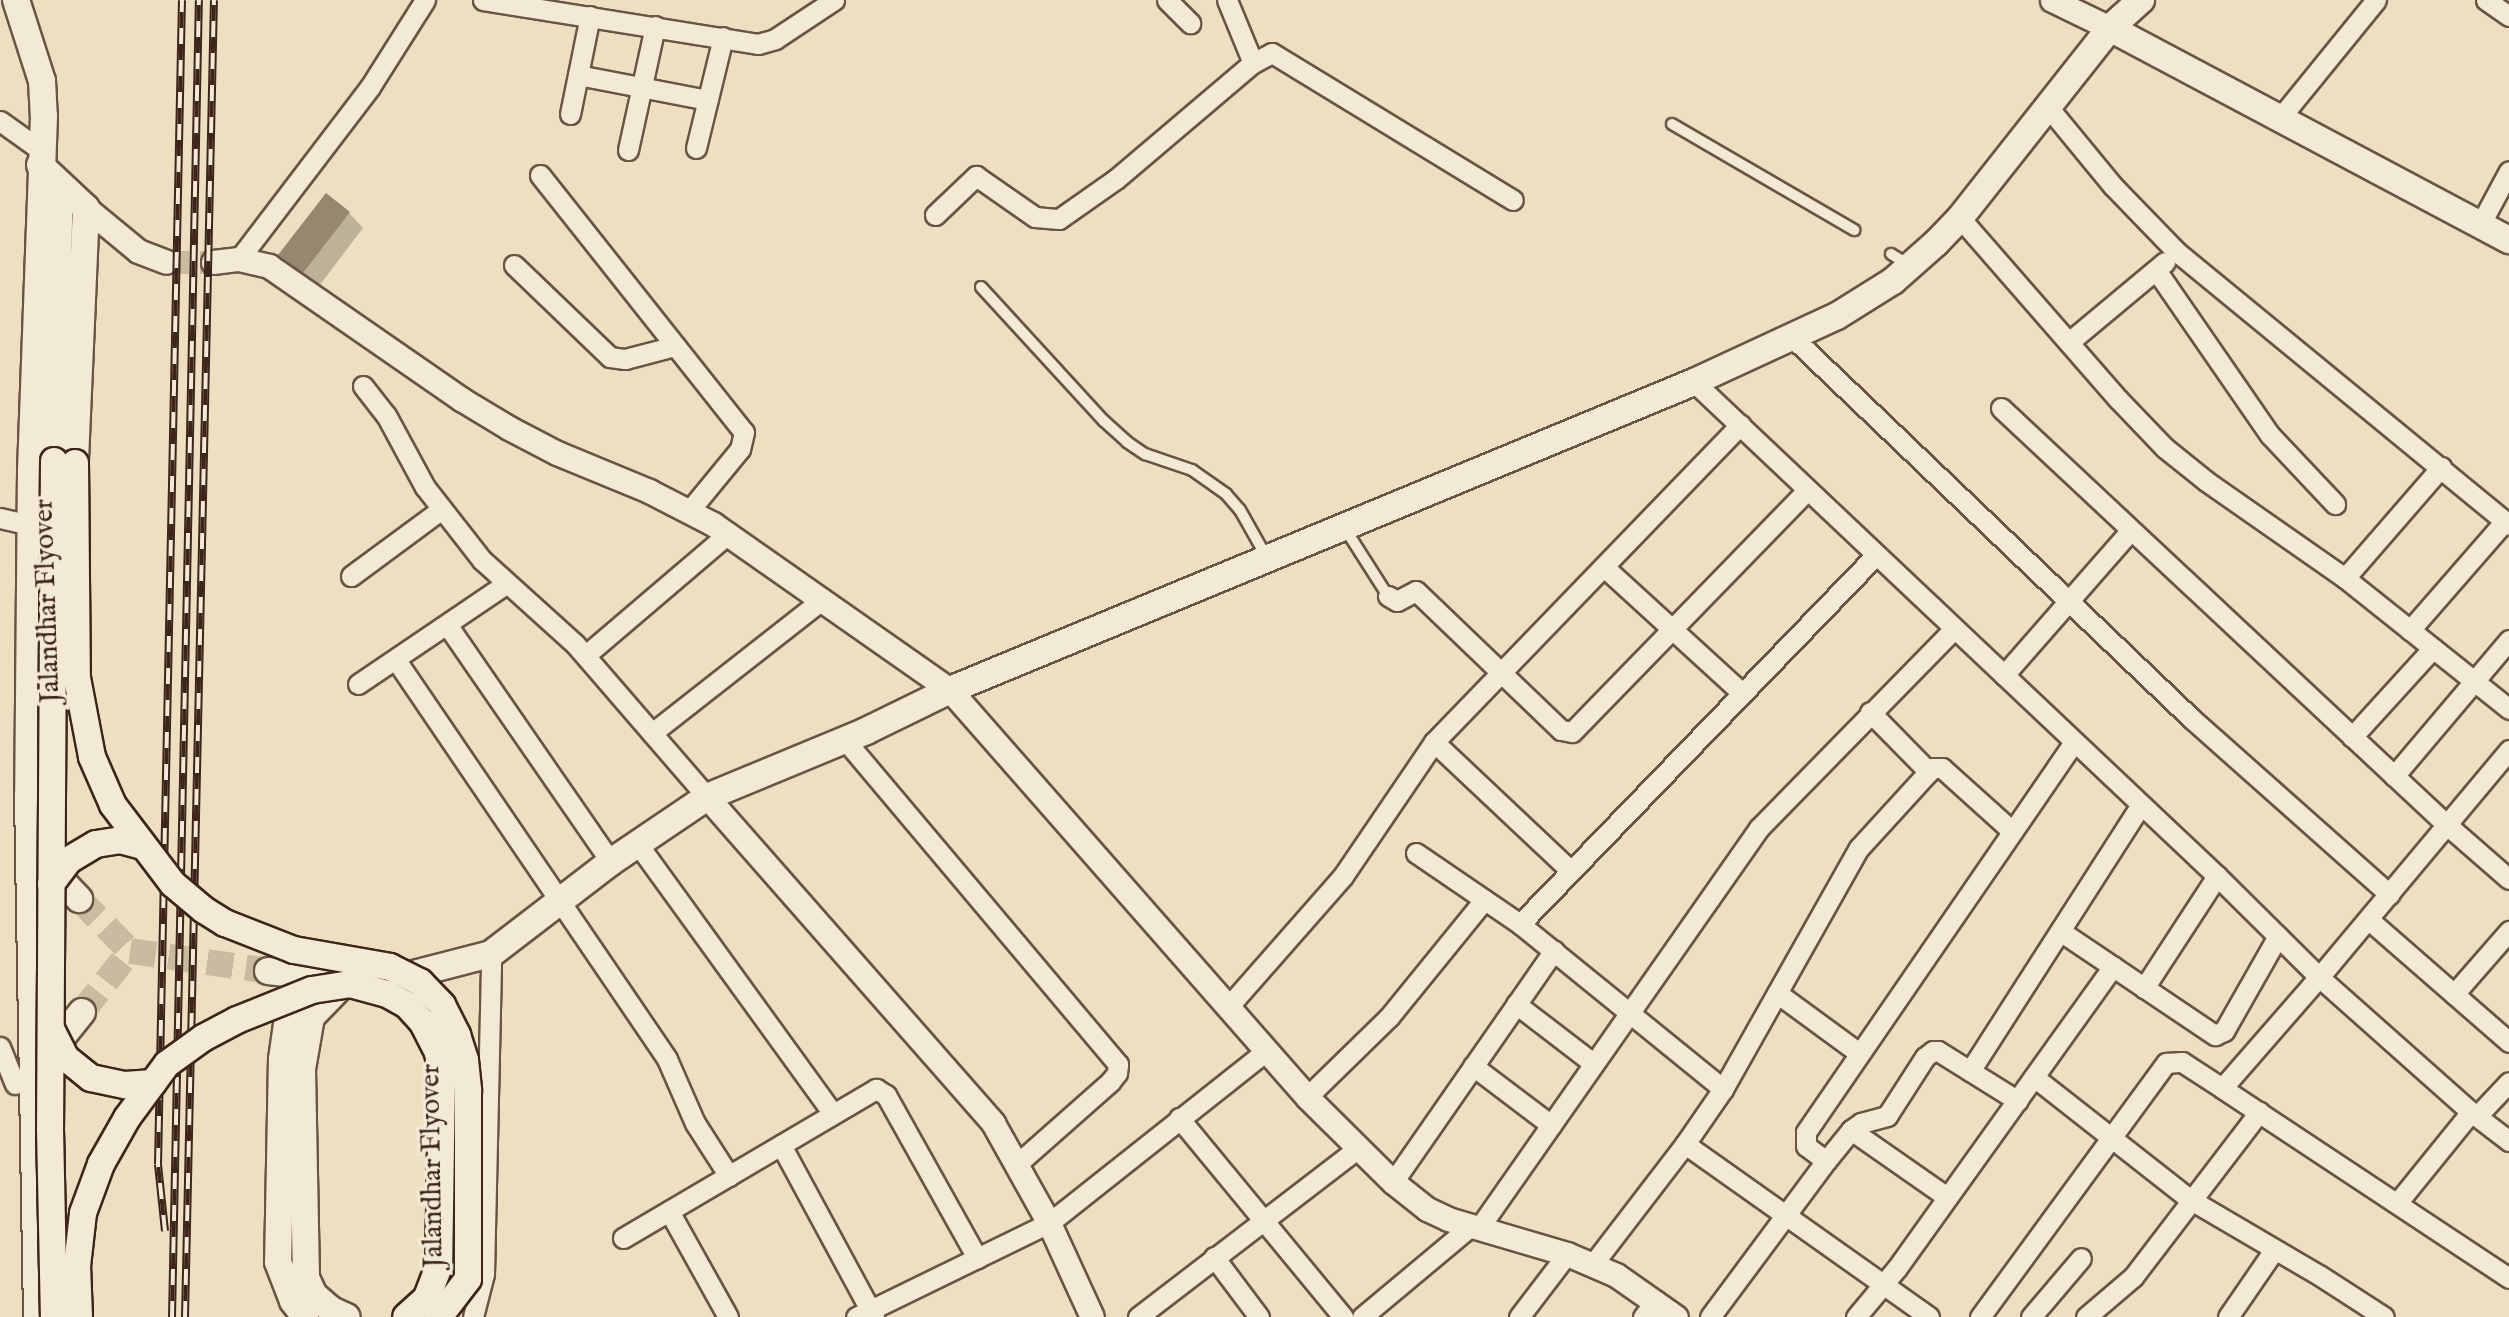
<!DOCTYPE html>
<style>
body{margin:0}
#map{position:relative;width:2509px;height:1317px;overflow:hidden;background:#eddfc0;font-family:"IM FELL English",serif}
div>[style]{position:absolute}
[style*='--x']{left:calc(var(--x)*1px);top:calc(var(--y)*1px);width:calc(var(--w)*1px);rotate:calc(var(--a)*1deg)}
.shadow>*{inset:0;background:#0003}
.building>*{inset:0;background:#998671}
.tertiary-tunnel>*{height:23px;margin-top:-11.5px;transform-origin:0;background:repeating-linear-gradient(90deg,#caba9f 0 23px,transparent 0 34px)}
.secondary-tunnel>*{height:26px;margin-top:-13px;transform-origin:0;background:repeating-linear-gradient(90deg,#caba9f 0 26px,transparent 0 39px)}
.roads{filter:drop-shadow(2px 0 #6a5444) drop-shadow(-2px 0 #6a5444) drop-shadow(0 2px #6a5444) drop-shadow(0 -2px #6a5444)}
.service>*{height:10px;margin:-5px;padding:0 5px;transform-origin:5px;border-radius:5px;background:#f3ead6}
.minor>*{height:19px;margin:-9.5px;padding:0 9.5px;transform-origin:9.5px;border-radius:9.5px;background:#f3ead6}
.tertiary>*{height:23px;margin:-11.5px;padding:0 11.5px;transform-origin:11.5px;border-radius:11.5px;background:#f3ead6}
.secondary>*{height:26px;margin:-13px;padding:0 13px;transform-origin:13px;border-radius:13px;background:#f3ead6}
.rail>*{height:8px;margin-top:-4px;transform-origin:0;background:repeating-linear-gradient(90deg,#f3ead6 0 16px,#3e251b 0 32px);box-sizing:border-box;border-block:2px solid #3e251b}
.bridges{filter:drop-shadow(2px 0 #3e251b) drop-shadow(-2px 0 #3e251b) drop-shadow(0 2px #3e251b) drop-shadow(0 -2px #3e251b)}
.secondary-bridge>*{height:26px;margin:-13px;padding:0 13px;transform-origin:13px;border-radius:13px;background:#f3ead6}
span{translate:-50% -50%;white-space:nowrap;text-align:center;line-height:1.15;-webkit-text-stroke:7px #f3ead6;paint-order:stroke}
.street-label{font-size:28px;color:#3e251b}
</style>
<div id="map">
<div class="shadow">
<i style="clip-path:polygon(349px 213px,363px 228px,319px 286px,281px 255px)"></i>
</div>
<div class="building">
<i style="clip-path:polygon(326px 193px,350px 212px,303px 273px,278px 255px)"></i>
</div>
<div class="tertiary-tunnel">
<i style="--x:166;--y:262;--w:47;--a:0"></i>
</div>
<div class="secondary-tunnel">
<i style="--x:79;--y:899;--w:73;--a:45.6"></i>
<i style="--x:130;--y:951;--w:139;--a:8.2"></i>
<i style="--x:82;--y:1012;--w:78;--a:-51.8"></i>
</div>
<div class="roads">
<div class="service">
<i style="--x:1672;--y:124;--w:211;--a:30.2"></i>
<i style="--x:1891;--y:254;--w:22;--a:32"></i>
<i style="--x:981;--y:287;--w:182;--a:47.5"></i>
<i style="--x:1104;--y:421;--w:31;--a:42"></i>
<i style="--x:1127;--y:442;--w:22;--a:34"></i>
<i style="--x:1145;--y:454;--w:50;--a:18.8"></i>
<i style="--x:1192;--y:470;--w:42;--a:35.2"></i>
<i style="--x:1226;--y:494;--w:21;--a:49"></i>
<i style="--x:1240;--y:510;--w:55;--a:60.6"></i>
<i style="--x:1344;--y:527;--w:82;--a:57.5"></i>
</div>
<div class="minor">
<i style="--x:483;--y:0;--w:278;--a:9.1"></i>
<i style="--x:758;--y:44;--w:18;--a:-16"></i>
<i style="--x:775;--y:39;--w:71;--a:-33.5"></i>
<i style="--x:1167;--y:0;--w:33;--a:45"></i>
<i style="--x:1227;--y:0;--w:68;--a:67.6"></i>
<i style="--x:2486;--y:0;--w:28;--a:35"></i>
<i style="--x:578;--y:75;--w:132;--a:10.9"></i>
<i style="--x:2048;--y:107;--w:102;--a:50.6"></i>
<i style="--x:2113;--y:186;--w:92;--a:45.9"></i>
<i style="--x:2177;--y:252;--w:430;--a:39.4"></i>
<i style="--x:570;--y:114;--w:100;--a:-78.5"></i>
<i style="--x:2280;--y:118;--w:152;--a:-50.9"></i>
<i style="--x:0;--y:121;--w:52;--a:35.5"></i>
<i style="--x:696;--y:148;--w:114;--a:-76.3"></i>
<i style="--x:628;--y:150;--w:127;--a:-77.7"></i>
<i style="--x:540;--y:175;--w:328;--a:51.6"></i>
<i style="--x:744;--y:432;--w:17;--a:103"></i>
<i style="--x:740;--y:449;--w:80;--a:129.4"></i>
<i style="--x:935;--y:215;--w:57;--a:-43.6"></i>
<i style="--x:976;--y:176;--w:72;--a:34.8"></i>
<i style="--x:1035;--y:217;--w:24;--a:5"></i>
<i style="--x:1059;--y:219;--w:70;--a:-35.1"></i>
<i style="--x:1116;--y:179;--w:180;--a:-40.3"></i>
<i style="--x:1253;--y:63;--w:21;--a:-28"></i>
<i style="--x:1272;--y:53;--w:282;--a:31.4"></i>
<i style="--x:1960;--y:218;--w:240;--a:48.9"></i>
<i style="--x:2118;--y:399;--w:68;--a:46.2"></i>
<i style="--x:2165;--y:448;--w:53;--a:38.8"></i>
<i style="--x:2206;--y:481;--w:169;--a:34.9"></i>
<i style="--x:2345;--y:578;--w:210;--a:38.6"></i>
<i style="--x:2480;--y:225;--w:61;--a:-61.8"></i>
<i style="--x:239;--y:259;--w:216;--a:-52.7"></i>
<i style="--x:370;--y:87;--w:103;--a:-57.7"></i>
<i style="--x:514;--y:265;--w:133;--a:43.8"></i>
<i style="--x:610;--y:357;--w:15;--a:8"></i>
<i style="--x:625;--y:359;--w:52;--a:-14.6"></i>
<i style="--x:2156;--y:270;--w:201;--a:55.4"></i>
<i style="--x:2270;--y:435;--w:95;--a:46.7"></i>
<i style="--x:1792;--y:337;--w:553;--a:43.68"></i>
<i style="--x:2192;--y:719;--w:264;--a:41.6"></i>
<i style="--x:2069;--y:342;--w:125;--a:-39.8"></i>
<i style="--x:1694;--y:382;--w:719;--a:43.37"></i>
<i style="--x:2217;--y:876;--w:144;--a:44.7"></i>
<i style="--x:2319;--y:977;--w:203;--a:41.6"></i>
<i style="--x:2471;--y:1112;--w:48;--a:37.3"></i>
<i style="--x:363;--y:386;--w:37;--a:52"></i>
<i style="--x:386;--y:415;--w:82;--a:61.6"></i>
<i style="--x:425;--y:487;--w:93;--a:52"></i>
<i style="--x:482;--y:560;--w:125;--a:42.1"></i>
<i style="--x:575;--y:644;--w:202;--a:49.2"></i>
<i style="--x:2001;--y:408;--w:611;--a:43.08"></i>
<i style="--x:2447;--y:825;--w:82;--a:41.1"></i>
<i style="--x:0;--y:518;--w:32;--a:13"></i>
<i style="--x:1604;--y:567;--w:187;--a:42.4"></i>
<i style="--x:351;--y:576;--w:113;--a:-36.4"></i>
<i style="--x:2345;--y:578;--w:147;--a:-49.1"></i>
<i style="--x:1388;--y:596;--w:10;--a:29"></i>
<i style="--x:1397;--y:601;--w:21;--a:-28"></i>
<i style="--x:1416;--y:591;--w:201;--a:43.8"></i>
<i style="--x:1561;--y:730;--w:11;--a:10"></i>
<i style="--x:1572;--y:732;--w:337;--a:-45.8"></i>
<i style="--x:448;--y:626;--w:287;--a:55.4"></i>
<i style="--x:2410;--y:630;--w:145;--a:-48.9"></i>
<i style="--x:586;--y:655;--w:188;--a:-40.5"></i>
<i style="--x:396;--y:660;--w:482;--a:55.8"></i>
<i style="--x:667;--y:1059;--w:70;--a:66.4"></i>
<i style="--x:695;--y:1123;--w:63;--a:57.3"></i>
<i style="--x:2004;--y:675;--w:191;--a:-48.8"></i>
<i style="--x:358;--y:684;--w:180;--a:-34.1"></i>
<i style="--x:1870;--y:712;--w:84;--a:45.5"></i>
<i style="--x:652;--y:733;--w:217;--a:-38.1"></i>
<i style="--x:2352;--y:737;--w:120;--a:-47.7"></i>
<i style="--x:845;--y:740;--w:424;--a:49.9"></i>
<i style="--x:1118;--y:1064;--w:9;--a:96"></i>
<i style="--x:1117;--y:1073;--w:11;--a:128"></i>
<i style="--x:1110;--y:1082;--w:124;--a:138.6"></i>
<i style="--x:1434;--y:742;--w:188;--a:43.3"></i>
<i style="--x:2509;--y:750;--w:296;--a:129.9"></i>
<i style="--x:2319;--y:977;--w:147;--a:131.1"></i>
<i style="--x:2222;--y:1088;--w:344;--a:33.5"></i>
<i style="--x:2394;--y:776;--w:178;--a:-49.8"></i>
<i style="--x:637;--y:843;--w:334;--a:54.1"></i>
<i style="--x:1416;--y:853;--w:126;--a:34.3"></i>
<i style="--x:1520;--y:924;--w:262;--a:39.1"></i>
<i style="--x:1723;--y:1089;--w:67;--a:124.6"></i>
<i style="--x:1685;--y:1144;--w:153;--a:127.5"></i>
<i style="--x:2368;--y:919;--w:187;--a:41.1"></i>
<i style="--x:1520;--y:924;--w:513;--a:-46.03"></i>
<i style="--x:2060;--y:931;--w:187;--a:33.9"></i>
<i style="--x:2215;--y:1035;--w:10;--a:-24"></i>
<i style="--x:2224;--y:1031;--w:109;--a:-60.4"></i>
<i style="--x:2144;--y:988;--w:134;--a:-56.9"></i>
<i style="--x:1777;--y:993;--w:102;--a:36.2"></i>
<i style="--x:2454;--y:994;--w:84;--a:-48.9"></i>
<i style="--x:1516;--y:1004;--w:97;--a:37.5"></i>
<i style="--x:1228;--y:1007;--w:174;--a:-48.7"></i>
<i style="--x:1343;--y:876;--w:162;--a:-55.8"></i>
<i style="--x:1434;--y:742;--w:441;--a:-46"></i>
<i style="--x:0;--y:1047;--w:40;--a:68"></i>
<i style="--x:1473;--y:1066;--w:98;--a:37.1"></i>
<i style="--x:1970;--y:1071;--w:315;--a:-57.3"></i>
<i style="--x:2034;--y:1077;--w:199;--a:38.1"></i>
<i style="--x:2191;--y:1200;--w:148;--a:30.4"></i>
<i style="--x:2319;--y:1275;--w:77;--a:32.9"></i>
<i style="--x:1723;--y:1089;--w:277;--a:-60.6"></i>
<i style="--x:1859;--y:848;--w:108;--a:-47.6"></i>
<i style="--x:1932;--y:768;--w:10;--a:0"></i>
<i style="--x:1942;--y:768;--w:94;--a:42"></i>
<i style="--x:1307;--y:1097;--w:115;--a:-44.3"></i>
<i style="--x:1389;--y:1017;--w:151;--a:-50.9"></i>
<i style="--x:2478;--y:1115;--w:45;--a:-46.8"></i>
<i style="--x:1179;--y:1118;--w:258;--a:50.5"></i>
<i style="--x:1851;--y:1130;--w:117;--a:34.9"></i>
<i style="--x:1685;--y:1144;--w:299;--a:35.3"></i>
<i style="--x:781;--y:1145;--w:196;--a:61.6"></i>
<i style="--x:1826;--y:1161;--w:40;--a:-51"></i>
<i style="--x:1851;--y:1130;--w:12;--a:-35"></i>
<i style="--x:1861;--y:1123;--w:27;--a:-15"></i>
<i style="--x:1887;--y:1116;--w:70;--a:-57.2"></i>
<i style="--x:1925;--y:1057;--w:10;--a:-37"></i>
<i style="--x:1933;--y:1051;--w:5;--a:0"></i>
<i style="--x:1938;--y:1051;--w:94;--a:32"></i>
<i style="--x:1393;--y:1182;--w:282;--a:-55.2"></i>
<i style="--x:2398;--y:1202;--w:116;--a:-51"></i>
<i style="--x:669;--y:1211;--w:121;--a:60.9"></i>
<i style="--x:1479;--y:1228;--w:488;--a:-55"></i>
<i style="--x:1759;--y:828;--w:279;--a:-45.6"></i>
<i style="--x:623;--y:1238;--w:294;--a:-30.5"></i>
<i style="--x:876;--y:1089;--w:12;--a:31"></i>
<i style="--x:886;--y:1095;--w:187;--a:60.8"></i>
<i style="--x:1214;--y:1257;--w:75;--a:53.1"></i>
<i style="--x:473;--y:1317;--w:44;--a:-75.7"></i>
<i style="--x:484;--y:1274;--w:320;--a:-88.7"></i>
<i style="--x:856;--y:1317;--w:215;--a:-26"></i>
<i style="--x:1049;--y:1223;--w:277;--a:-38.4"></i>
<i style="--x:1138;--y:1317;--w:276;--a:-37.5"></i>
<i style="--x:1362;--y:1317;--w:142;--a:-39.9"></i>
<i style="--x:1519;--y:1317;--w:79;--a:-52.7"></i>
<i style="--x:1643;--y:1317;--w:21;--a:-51"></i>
<i style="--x:1710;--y:1317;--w:194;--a:-53.4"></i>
<i style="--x:1826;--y:1161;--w:25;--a:-143"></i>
<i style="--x:1806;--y:1146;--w:14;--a:-90"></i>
<i style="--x:1806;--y:1132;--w:473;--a:-55.5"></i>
<i style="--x:1856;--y:1317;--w:64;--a:-50.1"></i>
<i style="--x:1897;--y:1268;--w:371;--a:-54.4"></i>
<i style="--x:1980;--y:1317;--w:315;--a:-53.8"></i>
<i style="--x:2166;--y:1063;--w:16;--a:-4"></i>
<i style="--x:2182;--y:1062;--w:48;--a:33"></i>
<i style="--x:2031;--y:1317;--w:77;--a:-49.7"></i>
<i style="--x:2086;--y:1317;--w:62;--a:-40.4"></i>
<i style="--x:2133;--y:1277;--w:208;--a:-52.6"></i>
<i style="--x:2228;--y:1317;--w:81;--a:-55.5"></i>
</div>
<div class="tertiary">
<i style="--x:2052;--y:0;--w:64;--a:25.8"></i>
<i style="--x:86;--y:208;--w:67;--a:39.6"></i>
<i style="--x:138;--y:251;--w:30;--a:21"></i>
<i style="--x:213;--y:262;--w:26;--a:-7"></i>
<i style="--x:239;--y:259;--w:31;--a:13"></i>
<i style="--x:269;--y:266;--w:234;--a:34.7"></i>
<i style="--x:461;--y:399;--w:56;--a:31.1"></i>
<i style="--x:509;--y:428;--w:54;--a:27.5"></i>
<i style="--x:557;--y:453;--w:100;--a:22.4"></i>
<i style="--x:649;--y:491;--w:72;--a:27.3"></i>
<i style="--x:713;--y:524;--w:289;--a:35"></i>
<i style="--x:950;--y:690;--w:541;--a:48.74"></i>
<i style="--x:1307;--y:1097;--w:121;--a:44.7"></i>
<i style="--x:1393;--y:1182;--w:43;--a:38.5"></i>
<i style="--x:1427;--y:1209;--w:23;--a:25"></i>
<i style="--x:1448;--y:1219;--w:124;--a:16.4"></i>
<i style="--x:1567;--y:1254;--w:53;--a:23.2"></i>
<i style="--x:1616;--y:1275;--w:73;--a:35"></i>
<i style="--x:707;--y:797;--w:434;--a:48.7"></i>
<i style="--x:993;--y:1123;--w:115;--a:60.8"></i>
<i style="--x:1049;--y:1223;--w:103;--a:65.4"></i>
</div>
<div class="secondary">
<i style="--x:16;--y:0;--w:85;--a:72.2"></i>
<i style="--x:42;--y:81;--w:35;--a:87"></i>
<i style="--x:44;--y:116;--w:355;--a:92.1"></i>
<i style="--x:31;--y:471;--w:324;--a:90.5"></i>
<i style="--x:28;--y:795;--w:522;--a:89.01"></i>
<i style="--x:2110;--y:28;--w:452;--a:28"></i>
<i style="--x:40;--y:165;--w:63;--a:43.1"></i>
<i style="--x:86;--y:208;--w:255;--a:92.5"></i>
<i style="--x:54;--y:461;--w:277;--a:-88.8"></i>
<i style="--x:42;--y:860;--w:54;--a:46.5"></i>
<i style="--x:268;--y:971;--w:81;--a:6.4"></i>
<i style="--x:394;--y:979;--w:100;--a:-14.5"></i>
<i style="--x:491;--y:954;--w:151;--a:-37.5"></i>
<i style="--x:611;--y:862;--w:116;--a:-34.1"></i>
<i style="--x:707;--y:797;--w:172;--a:-22.5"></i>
<i style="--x:866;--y:731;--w:93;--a:-26"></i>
<i style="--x:950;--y:690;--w:805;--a:-22.49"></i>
<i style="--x:1694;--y:382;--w:157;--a:-24.8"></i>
<i style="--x:1837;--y:316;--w:66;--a:-32"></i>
<i style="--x:1893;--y:281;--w:57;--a:-41.5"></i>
<i style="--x:1936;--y:243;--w:35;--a:-46"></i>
<i style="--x:1960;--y:218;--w:242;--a:-51.7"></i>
<i style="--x:2110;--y:28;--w:42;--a:-42.1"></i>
<i style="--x:347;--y:980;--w:52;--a:134.2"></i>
<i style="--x:311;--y:1017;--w:53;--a:99.8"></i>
<i style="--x:302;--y:1069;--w:209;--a:88.9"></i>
<i style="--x:306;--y:1278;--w:19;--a:65"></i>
<i style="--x:314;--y:1295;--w:23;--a:41"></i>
<i style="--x:331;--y:1310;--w:17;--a:24"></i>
<i style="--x:299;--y:981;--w:38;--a:107"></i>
<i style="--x:288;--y:1017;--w:42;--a:98.1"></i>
<i style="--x:282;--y:1059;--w:203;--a:91.1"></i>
<i style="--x:278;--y:1262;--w:42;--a:69"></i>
<i style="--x:293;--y:1301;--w:20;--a:53"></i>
<i style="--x:45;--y:1058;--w:59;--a:-51.2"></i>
</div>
</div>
<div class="rail">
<i style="--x:165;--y:1231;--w:67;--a:-96"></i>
<i style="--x:158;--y:1164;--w:1164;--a:-88.82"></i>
<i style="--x:172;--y:1317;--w:1317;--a:-88.83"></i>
<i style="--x:185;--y:1317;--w:1317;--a:-88.74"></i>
</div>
<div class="bridges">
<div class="secondary-bridge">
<i style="--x:54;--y:461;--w:668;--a:90.34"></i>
<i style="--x:50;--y:1129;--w:188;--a:88.8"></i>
<i style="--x:75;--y:463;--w:215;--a:89.5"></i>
<i style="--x:77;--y:678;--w:80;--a:79.2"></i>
<i style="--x:92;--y:757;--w:52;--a:66.4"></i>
<i style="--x:113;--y:805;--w:99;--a:52.8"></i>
<i style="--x:173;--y:884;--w:40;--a:40"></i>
<i style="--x:204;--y:910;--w:25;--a:32"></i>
<i style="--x:225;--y:923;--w:74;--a:21.4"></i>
<i style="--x:294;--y:950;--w:97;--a:10"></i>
<i style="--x:390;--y:967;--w:34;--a:27"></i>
<i style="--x:420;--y:982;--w:32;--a:46"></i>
<i style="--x:442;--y:1005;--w:34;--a:63"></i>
<i style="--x:457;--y:1035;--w:26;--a:72"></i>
<i style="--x:465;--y:1060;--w:31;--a:84"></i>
<i style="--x:468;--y:1091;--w:188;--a:90"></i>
<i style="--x:468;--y:1279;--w:48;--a:127.3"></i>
<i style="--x:51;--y:884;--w:30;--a:-53"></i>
<i style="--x:69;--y:860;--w:31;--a:-31"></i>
<i style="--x:96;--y:844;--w:24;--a:-9"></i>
<i style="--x:120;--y:840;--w:23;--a:15"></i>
<i style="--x:51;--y:1029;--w:33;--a:63"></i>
<i style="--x:66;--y:1058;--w:32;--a:39"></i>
<i style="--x:91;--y:1078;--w:35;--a:12"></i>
<i style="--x:125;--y:1085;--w:28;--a:-4"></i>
<i style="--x:79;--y:1317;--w:51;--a:-92.2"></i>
<i style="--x:77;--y:1266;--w:53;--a:-83.5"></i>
<i style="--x:83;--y:1213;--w:52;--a:-69.8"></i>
<i style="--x:101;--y:1164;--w:53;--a:-60.5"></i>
<i style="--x:127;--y:1118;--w:67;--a:-53.5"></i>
<i style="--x:167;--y:1064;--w:44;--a:-35.8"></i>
<i style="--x:203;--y:1038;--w:38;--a:-28"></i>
<i style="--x:237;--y:1020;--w:81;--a:-21.8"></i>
<i style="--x:312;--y:990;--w:38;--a:-9"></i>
<i style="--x:350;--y:984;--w:38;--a:15"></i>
<i style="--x:387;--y:994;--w:23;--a:29"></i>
<i style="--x:407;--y:1005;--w:24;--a:48"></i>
<i style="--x:423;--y:1023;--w:33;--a:63"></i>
<i style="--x:438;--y:1052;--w:29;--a:82"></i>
<i style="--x:442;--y:1081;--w:185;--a:90.9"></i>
<i style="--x:439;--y:1266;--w:34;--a:111"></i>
<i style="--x:427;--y:1298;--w:28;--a:138"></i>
</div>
</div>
<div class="street-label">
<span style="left:48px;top:601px;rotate:-92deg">Jalandhar Flyover</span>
<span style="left:433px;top:1166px;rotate:-91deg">Jalandhar Flyover</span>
</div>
</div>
